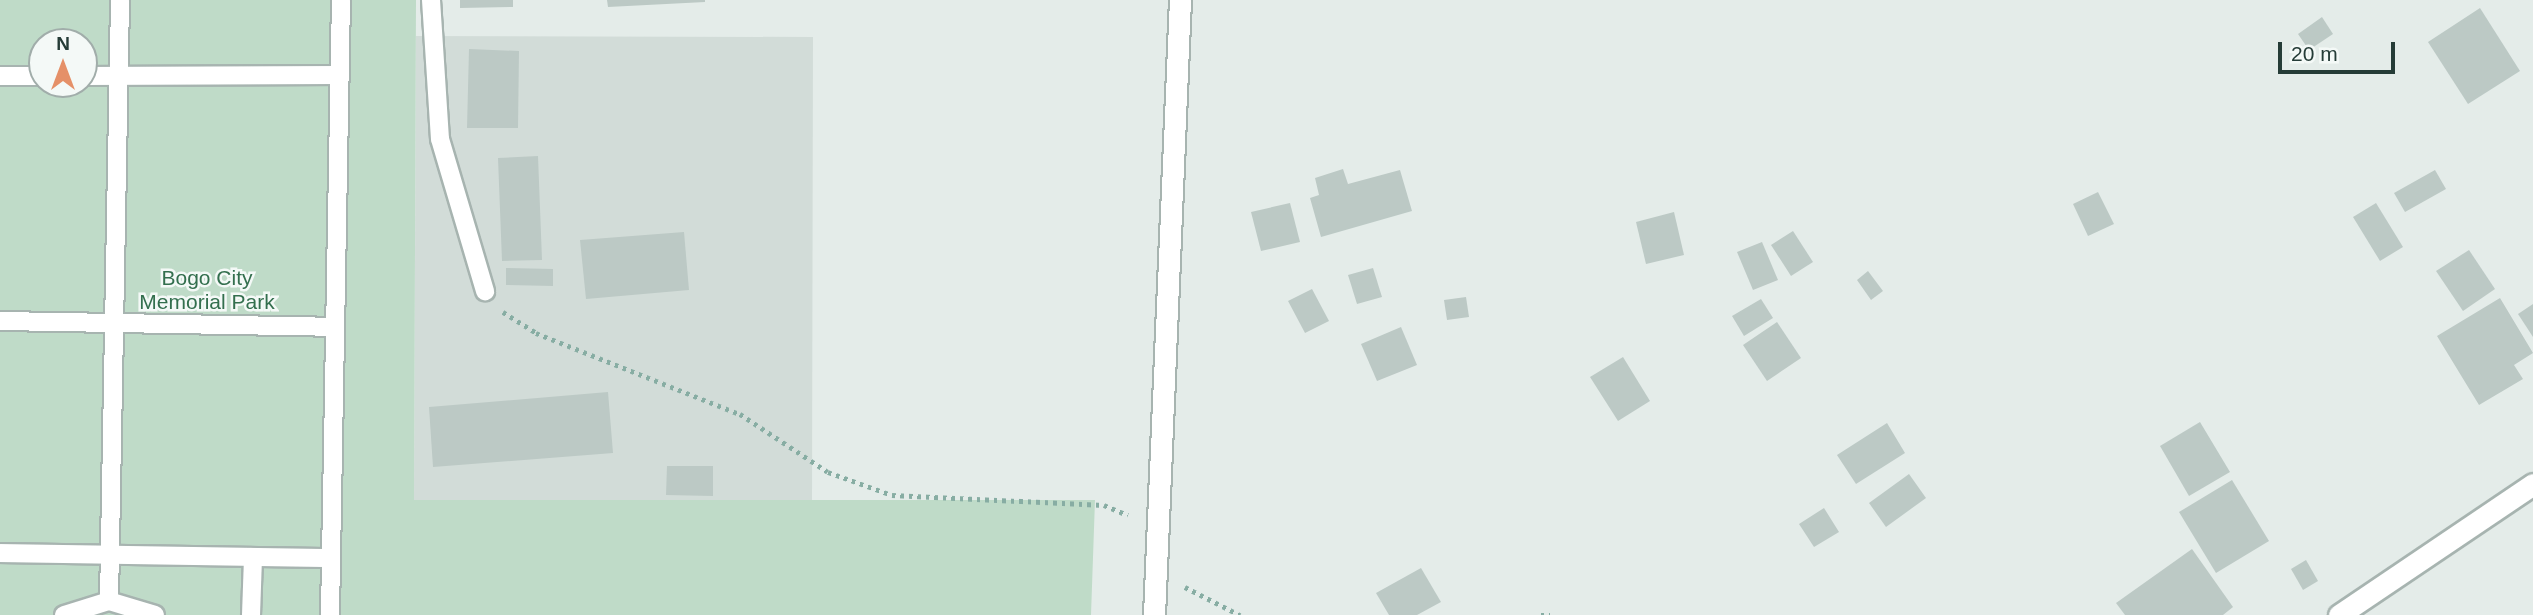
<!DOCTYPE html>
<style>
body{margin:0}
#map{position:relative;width:2533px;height:615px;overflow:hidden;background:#e4ece9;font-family:Helvetica,sans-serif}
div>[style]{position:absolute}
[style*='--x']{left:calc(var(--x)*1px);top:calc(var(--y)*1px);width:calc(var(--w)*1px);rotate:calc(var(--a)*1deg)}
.built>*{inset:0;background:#d2dcd8}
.green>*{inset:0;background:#bfdbc8}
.building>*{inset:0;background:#bcc9c5}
.path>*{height:4.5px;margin-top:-2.25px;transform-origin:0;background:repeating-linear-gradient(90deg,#87ada3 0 3.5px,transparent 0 8.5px)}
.roads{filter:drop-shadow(2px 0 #a7b4b0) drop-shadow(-2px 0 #a7b4b0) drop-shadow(0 2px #a7b4b0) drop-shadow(0 -2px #a7b4b0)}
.service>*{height:18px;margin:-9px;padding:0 9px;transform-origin:9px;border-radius:9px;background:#fff}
.minor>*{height:21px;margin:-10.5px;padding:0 10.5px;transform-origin:10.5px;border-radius:10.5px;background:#fff}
.tertiary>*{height:21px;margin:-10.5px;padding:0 10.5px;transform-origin:10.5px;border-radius:10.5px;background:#fff}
span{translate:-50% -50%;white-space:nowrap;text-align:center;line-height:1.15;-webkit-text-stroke:5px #f4f9f7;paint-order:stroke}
.park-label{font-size:21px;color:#336f4e}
.north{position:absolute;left:28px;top:28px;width:70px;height:70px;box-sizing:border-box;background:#f4f9f7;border:2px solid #a1adaa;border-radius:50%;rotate:0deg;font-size:19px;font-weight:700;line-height:28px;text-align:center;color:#253c37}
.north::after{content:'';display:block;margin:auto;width:24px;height:32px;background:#e59068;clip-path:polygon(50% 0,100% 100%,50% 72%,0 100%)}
.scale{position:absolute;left:2278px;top:42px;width:117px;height:32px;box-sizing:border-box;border:4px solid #253c37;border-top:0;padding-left:9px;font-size:21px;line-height:24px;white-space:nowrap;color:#253c37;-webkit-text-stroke:5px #f4f9f7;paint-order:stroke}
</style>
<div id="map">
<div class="built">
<i style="clip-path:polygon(416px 36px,813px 37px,812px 502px,414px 500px)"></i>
</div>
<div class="green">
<i style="clip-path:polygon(evenodd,0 0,416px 0,414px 500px,1095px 500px,1091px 615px,0 615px,0 0,42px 42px,84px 42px,84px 84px,42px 84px,42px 42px)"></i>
</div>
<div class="building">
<i style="clip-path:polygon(460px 0,513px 0,513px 7px,460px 8px)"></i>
<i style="clip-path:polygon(607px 0,705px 0,705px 2px,608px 7px)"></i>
<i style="clip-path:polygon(2480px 8px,2520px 71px,2468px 104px,2428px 42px)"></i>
<i style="clip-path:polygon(2322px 17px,2333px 34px,2309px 50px,2298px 34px)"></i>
<i style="clip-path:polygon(469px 49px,519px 51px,518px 128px,467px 128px)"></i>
<i style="clip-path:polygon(538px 156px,542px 260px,502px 261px,498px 158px)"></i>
<i style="clip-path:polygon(1343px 169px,1348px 184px,1400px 170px,1412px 211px,1321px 237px,1310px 198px,1319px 195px,1315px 178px)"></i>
<i style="clip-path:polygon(2435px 170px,2446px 189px,2405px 212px,2394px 193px)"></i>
<i style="clip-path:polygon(2098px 192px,2114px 224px,2088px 236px,2073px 204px)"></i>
<i style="clip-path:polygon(1290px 203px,1300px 242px,1261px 251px,1251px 212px)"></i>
<i style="clip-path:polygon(2376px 203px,2403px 247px,2380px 261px,2353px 217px)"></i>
<i style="clip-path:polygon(1674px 212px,1684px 255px,1646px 264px,1636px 222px)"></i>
<i style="clip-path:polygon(1793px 231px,1813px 262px,1791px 276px,1771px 245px)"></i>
<i style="clip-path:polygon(684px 232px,689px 290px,586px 299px,580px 240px)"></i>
<i style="clip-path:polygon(1762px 242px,1778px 280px,1753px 290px,1737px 252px)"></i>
<i style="clip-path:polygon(2469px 250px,2495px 289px,2463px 311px,2436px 271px)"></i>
<i style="clip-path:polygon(506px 268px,553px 269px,553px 286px,506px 285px)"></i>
<i style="clip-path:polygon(1373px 268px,1382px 297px,1357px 304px,1348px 275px)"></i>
<i style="clip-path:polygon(1868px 271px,1883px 291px,1871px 300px,1857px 280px)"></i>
<i style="clip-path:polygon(1312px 289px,1329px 321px,1305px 333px,1288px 301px)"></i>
<i style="clip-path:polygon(1466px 297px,1469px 317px,1447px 320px,1444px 300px)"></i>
<i style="clip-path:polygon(2500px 298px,2533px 353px,2514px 365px,2523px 379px,2479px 405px,2437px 336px)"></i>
<i style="clip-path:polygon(1761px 299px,1773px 318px,1744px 336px,1732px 316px)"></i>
<i style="clip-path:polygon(2533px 304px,2533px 337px,2518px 314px)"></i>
<i style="clip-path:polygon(1777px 322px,1801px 358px,1767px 381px,1743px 345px)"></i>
<i style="clip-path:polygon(1401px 327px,1417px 365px,1377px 381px,1361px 344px)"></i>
<i style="clip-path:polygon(1623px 357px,1650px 401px,1618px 421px,1590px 377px)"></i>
<i style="clip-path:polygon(608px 392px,613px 453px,433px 467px,429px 407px)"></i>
<i style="clip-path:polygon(2200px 422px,2230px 472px,2189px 496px,2160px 446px)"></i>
<i style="clip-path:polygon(1887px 423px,1905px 453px,1856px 484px,1837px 455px)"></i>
<i style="clip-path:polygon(667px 466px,713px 466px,713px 496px,666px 495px)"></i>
<i style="clip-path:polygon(1909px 474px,1926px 498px,1886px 527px,1869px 503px)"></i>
<i style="clip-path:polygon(2232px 480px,2269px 541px,2216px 573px,2179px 512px)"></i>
<i style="clip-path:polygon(1824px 508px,1839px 532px,1814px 547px,1799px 524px)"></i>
<i style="clip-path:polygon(2192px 549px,2233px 607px,2223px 615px,2125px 615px,2116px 603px)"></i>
<i style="clip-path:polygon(2306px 560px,2318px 581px,2303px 590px,2291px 569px)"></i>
<i style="clip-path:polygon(1421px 568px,1441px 602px,1417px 615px,1389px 615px,1376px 593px)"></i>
</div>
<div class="path">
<i style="--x:503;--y:312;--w:39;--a:32"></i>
<i style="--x:536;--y:333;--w:219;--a:21.7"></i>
<i style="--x:740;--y:414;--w:105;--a:33.4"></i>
<i style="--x:828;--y:472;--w:68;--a:19.8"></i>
<i style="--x:892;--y:495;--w:212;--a:2.7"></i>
<i style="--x:1104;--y:505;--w:26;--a:23"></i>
<i style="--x:1185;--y:587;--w:62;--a:27"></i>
<i style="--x:1541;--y:615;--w:9;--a:0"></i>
</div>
<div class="roads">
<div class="service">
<i style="--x:431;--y:0;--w:139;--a:86.3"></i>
<i style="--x:440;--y:139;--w:159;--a:73.5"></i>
<i style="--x:0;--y:76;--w:42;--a:0"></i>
<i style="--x:84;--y:76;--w:255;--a:-0.2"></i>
<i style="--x:0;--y:321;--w:335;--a:1"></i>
<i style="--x:0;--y:553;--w:331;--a:0.9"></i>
<i style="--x:109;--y:601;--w:601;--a:-88.95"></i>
<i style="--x:64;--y:615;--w:47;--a:-17.3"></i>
<i style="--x:109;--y:601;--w:48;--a:16.9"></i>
<i style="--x:251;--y:615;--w:58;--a:-88"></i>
<i style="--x:330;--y:615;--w:615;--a:-88.98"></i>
</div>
<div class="minor">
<i style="--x:1154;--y:615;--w:616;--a:-87.58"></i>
</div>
<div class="tertiary">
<i style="--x:2339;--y:615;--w:234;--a:-34"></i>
</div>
</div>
<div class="park-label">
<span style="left:207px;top:290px">Bogo City<br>Memorial Park</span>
</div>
<div class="north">N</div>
<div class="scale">20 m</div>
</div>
